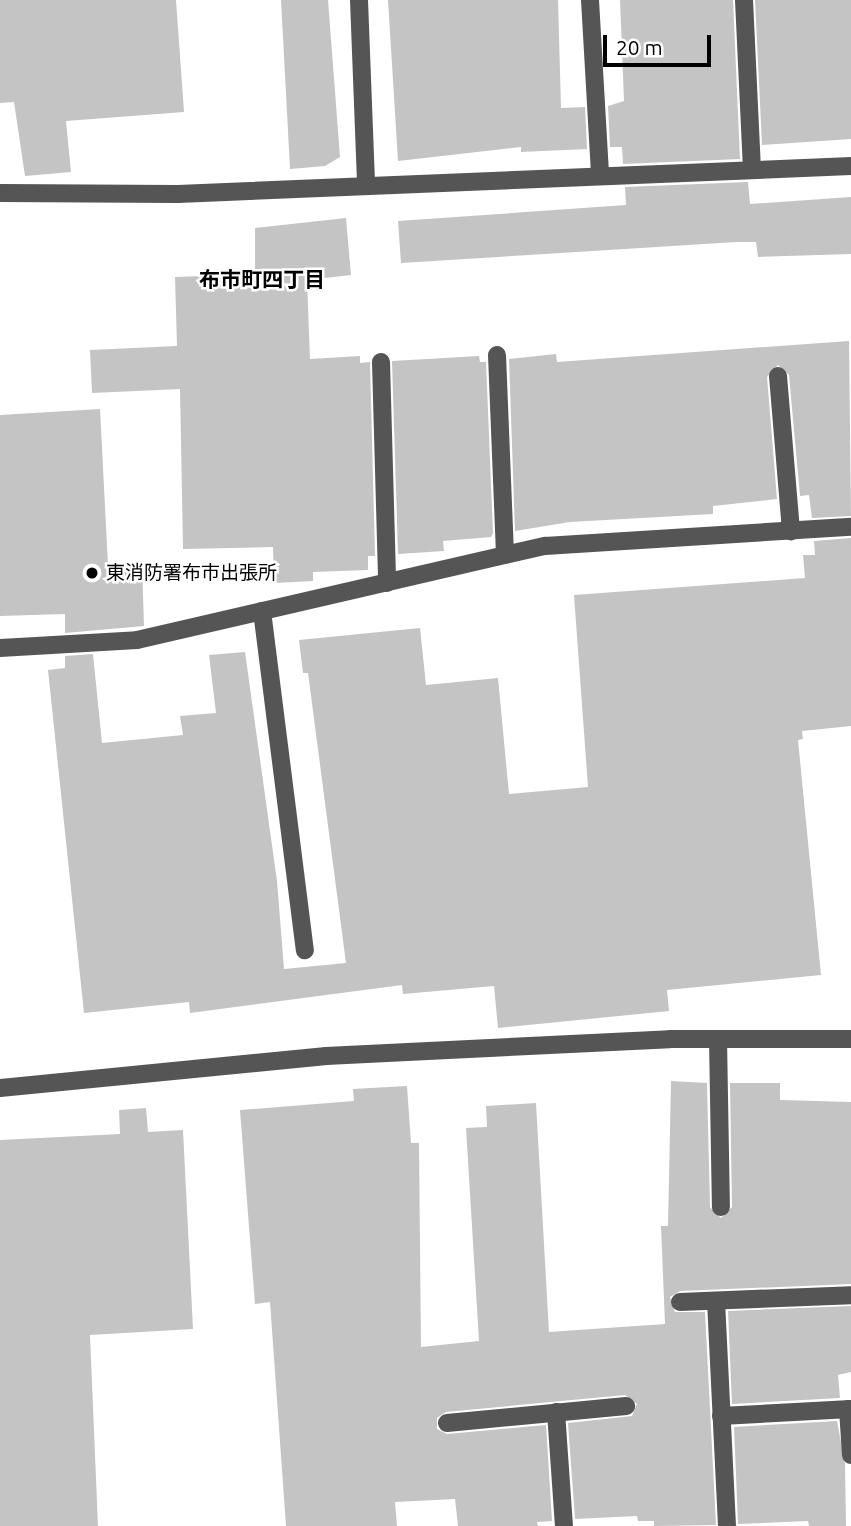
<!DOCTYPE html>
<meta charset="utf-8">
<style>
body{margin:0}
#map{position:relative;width:851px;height:1526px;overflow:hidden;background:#fff;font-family:Ubuntu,"Noto Sans JP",sans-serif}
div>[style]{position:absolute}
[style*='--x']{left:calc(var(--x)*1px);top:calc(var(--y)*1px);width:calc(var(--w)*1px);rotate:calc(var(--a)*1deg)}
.building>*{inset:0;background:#c4c4c4}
.minor>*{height:18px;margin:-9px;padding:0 9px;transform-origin:9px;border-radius:9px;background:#555}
.dots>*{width:19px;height:19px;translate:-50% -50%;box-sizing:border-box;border:4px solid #fff;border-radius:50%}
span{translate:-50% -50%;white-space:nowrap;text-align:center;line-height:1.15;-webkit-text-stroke:5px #fff;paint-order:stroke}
.poi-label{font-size:19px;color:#000}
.left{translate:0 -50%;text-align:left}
.neighbourhood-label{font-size:21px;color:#000;font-weight:700}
.scale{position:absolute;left:603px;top:35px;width:108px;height:32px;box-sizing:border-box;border:4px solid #000;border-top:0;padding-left:9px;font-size:21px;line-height:24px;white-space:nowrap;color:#000;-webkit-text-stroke:5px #fff;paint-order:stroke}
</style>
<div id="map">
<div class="building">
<i style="clip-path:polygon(0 0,176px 0,184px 112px,66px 121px,71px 172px,25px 176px,14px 102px,0 103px)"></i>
<i style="clip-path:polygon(281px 0,328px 0,340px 157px,325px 166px,290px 169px)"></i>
<i style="clip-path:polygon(388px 0,558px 0,561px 108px,585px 107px,587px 149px,521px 152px,521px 147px,398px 161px)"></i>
<i style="clip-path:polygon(620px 0,733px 0,740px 159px,623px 164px,622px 147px,610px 147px,608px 106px,624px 101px)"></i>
<i style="clip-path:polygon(755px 0,851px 0,851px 139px,762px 145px)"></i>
<i style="clip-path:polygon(748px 182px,750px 204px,851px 197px,851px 254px,758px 257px,756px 242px,736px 242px,401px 263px,398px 221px,626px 205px,625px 187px)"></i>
<i style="clip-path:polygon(346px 218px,351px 275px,307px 280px,310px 359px,360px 356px,360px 363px,370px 362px,375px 556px,368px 556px,368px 570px,313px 572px,313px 581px,274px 583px,273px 547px,183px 549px,180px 389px,92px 393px,90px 350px,177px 346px,175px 277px,255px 274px,255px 228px)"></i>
<i style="clip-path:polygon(849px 341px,851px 516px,812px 518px,809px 495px,800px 496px,789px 375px,778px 365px,767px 377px,777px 499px,713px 506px,713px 514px,570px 522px,515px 531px,509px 359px,556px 354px,557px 362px)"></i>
<i style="clip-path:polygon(479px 356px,480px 362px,486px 362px,493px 533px,491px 537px,443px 541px,444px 551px,398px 554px,392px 361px)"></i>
<i style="clip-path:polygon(100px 409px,108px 565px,142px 564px,144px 626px,65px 633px,65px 614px,0 616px,0 415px)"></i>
<i style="clip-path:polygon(851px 538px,851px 726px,802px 731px,803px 739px,798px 740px,821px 975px,667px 990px,669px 1011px,498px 1028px,494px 986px,403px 994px,402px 985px,190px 1013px,189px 1002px,84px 1013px,48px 670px,65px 668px,65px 656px,93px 654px,102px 743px,183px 735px,180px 716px,216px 713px,209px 655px,245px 652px,277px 881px,284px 969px,346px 963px,308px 673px,303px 673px,299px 640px,420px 628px,426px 685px,498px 678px,509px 794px,588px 787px,574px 595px,805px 578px,803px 555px,815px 555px,814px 541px)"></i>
<i style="clip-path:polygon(671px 1081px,707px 1083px,710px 1207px,721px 1218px,732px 1207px,730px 1083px,780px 1083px,780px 1100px,851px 1102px,851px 1284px,680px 1291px,670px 1297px,675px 1312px,705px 1312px,716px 1525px,654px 1526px,654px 1521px,638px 1521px,637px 1516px,575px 1519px,568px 1423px,632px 1416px,637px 1404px,625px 1395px,446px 1412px,437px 1418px,437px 1429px,447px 1434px,546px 1425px,552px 1521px,537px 1522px,538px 1526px,458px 1526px,455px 1499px,395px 1502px,397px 1526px,286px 1526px,270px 1302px,255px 1304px,240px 1110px,354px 1101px,353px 1089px,407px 1086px,411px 1143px,419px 1143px,421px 1347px,479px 1341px,466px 1128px,487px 1127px,486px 1106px,536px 1103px,549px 1332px,665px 1324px,661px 1226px,668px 1226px)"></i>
<i style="clip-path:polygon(146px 1108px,148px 1132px,183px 1130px,193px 1329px,90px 1335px,98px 1526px,0 1526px,0 1140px,120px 1134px,119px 1110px)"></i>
<i style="clip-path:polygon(851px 1306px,851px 1372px,838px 1375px,840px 1398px,732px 1404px,728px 1311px)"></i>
<i style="clip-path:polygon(837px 1421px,845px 1464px,846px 1526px,809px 1526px,808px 1521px,738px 1524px,734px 1427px)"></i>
</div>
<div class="minor">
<i style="--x:359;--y:0;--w:186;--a:87.8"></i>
<i style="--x:590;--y:0;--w:174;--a:86.7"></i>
<i style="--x:744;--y:0;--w:169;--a:87.3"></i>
<i style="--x:0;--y:193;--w:178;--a:0.3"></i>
<i style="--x:178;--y:194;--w:674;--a:-2.38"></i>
<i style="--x:497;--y:355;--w:200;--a:87.7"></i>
<i style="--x:381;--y:362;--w:221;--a:88.4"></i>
<i style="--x:778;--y:376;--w:156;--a:85.2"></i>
<i style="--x:262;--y:611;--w:342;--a:82.8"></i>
<i style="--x:0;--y:648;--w:137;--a:-3.3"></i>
<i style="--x:137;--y:640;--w:419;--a:-13"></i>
<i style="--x:545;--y:546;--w:307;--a:-3.6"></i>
<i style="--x:718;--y:1039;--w:168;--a:89"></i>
<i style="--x:0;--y:1088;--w:328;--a:-5.6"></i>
<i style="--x:326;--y:1056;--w:344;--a:-2.8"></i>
<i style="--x:670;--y:1039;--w:181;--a:0"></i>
<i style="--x:716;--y:1301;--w:225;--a:87.2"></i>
<i style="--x:680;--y:1302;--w:171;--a:-2.3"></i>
<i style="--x:848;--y:1409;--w:46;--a:86.3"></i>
<i style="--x:556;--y:1412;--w:114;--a:86"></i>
<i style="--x:721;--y:1416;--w:130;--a:-3.1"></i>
<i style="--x:447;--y:1423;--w:180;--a:-5.4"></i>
</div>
<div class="dots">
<i style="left:92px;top:573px;background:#000"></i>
</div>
<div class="poi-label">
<span class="left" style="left:106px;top:573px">東消防署布市出張所</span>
</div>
<div class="neighbourhood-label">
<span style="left:262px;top:279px">布市町四丁目</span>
</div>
<div class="scale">20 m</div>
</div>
